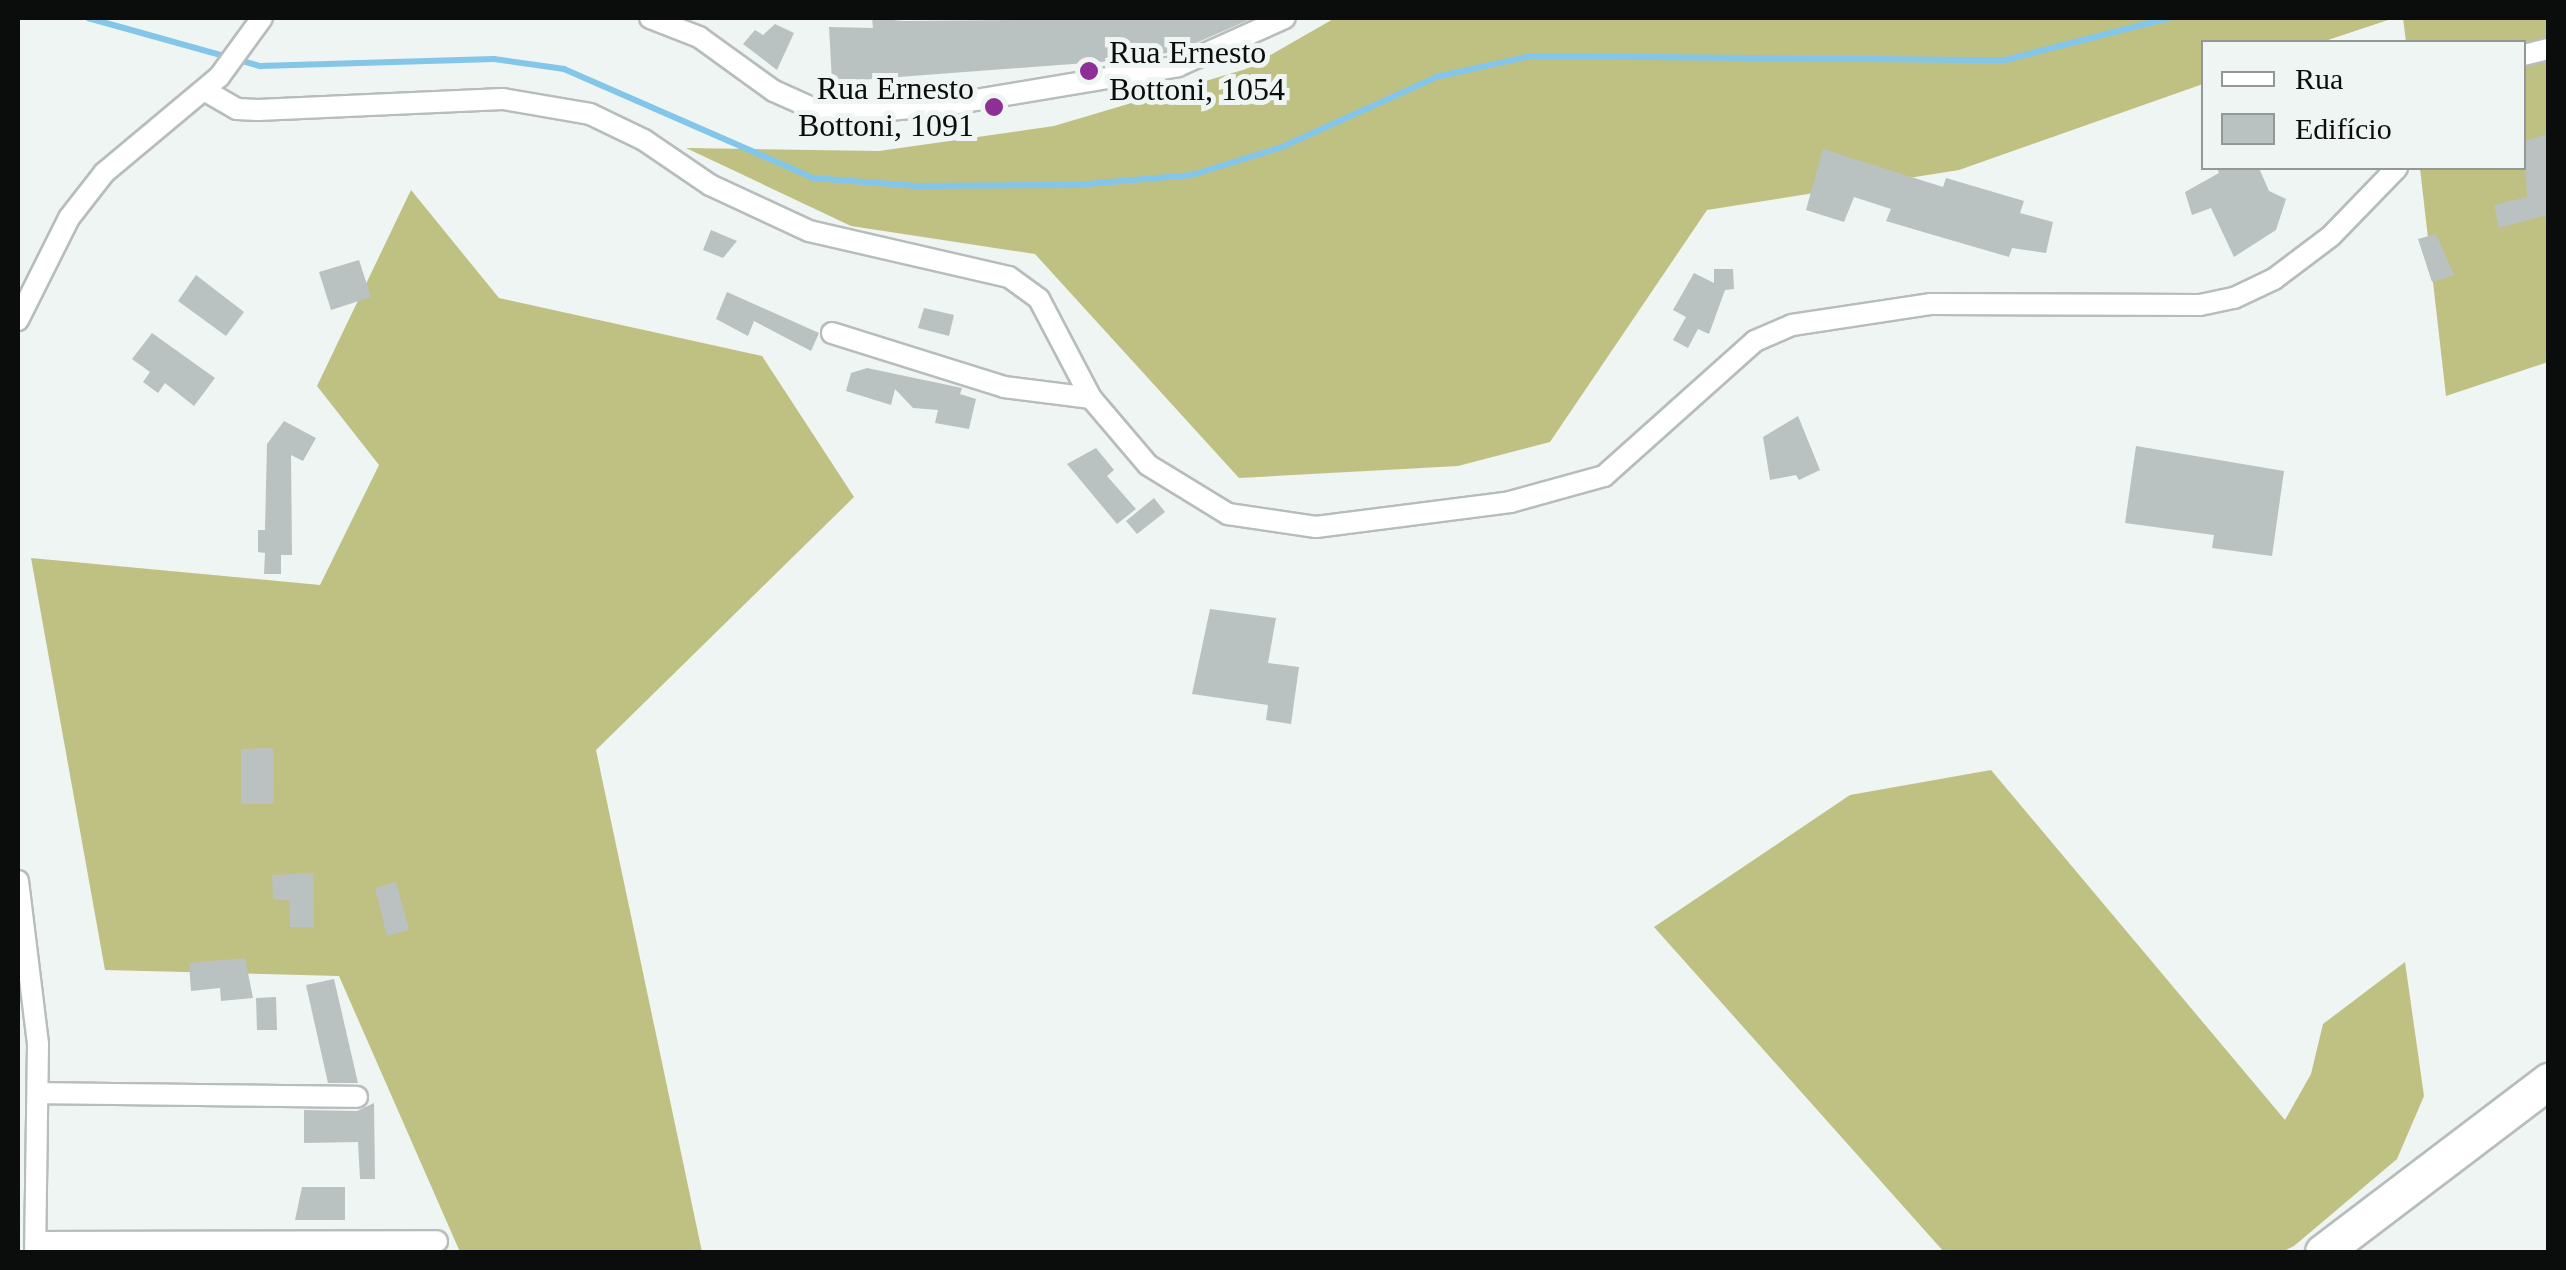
<!DOCTYPE html>
<meta charset="utf-8">
<style>
body{margin:0}
#map{position:relative;width:2566px;height:1270px;overflow:hidden;background:#eef5f2;font-family:Georgia,serif}
div>[style]{position:absolute}
[style*='--x']{left:calc(var(--x)*1px);top:calc(var(--y)*1px);width:calc(var(--w)*1px);rotate:calc(var(--a)*1deg)}
.forest>*{inset:0;background:#bfc182}
.stream>*{height:6px;margin:-3px;padding:0 3px;transform-origin:3px;border-radius:3px;background:#83c6e9}
.building>*{inset:0;background:#bac1c1}
.roads{filter:drop-shadow(2px 0 #b7bdba) drop-shadow(-2px 0 #b7bdba) drop-shadow(0 2px #b7bdba) drop-shadow(0 -2px #b7bdba)}
.street>*{height:20px;margin:-10px;padding:0 10px;transform-origin:10px;border-radius:10px;background:#fff}
.highway>*{height:35px;margin:-17.5px;padding:0 17.5px;transform-origin:17.5px;border-radius:17.5px;background:#fff}
.dots>*{width:28px;height:28px;translate:-50% -50%;box-sizing:border-box;border:5px solid #eef5f2;border-radius:50%}
span{translate:-50% -50%;white-space:nowrap;text-align:center;line-height:1.15;-webkit-text-stroke:10px #eef5f2;paint-order:stroke}
.poi-label{font-size:32px;color:#0b0d0c}
.left{translate:0 -50%;text-align:left}
.right{translate:-100% -50%;text-align:right}
.frame{position:absolute;inset:0;border:20px solid #0b0d0c;pointer-events:none}
.legend{position:absolute;left:2201px;top:40px;width:325px;height:130px;box-sizing:border-box;background:#eef5f2;border:2px solid #939896;margin:0;padding:12px 18px;list-style:none;font-size:30px;color:#0b0d0c}
.legend li{display:flex;align-items:center;gap:20px;height:50px}
.legend b{width:50px;border:2px solid #939896}
</style>
<div id="map">
<div class="forest">
<i style="clip-path:polygon(1335px 18px,2394px 18px,2322px 42px,2204px 42px,2203px 84px,1959px 170px,1707px 210px,1550px 442px,1458px 466px,1239px 478px,1035px 254px,851px 226px,686px 148px,879px 151px,1054px 126px,1246px 69px)"></i>
<i style="clip-path:polygon(2403px 18px,2548px 18px,2548px 362px,2446px 396px,2420px 168px,2524px 168px,2524px 42px,2406px 42px)"></i>
<i style="clip-path:polygon(411px 190px,499px 298px,762px 356px,854px 497px,596px 750px,702px 1252px,460px 1252px,339px 976px,105px 970px,31px 558px,320px 585px,379px 465px,317px 386px)"></i>
<i style="clip-path:polygon(1991px 770px,2285px 1120px,2311px 1074px,2323px 1024px,2405px 962px,2424px 1096px,2397px 1159px,2294px 1246px,2282px 1252px,1944px 1252px,1654px 927px,1850px 795px)"></i>
</div>
<div class="stream">
<i style="--x:88;--y:18;--w:179;--a:15.6"></i>
<i style="--x:260;--y:66;--w:234;--a:-1.7"></i>
<i style="--x:494;--y:59;--w:71;--a:8.1"></i>
<i style="--x:564;--y:69;--w:272;--a:23.6"></i>
<i style="--x:813;--y:178;--w:104;--a:4.4"></i>
<i style="--x:917;--y:186;--w:158;--a:-0.4"></i>
<i style="--x:1075;--y:185;--w:117;--a:-4.9"></i>
<i style="--x:1192;--y:175;--w:94;--a:-17.3"></i>
<i style="--x:1282;--y:147;--w:169;--a:-24.4"></i>
<i style="--x:1436;--y:77;--w:97;--a:-12.5"></i>
<i style="--x:1531;--y:56;--w:474;--a:0.5"></i>
<i style="--x:2005;--y:60;--w:169;--a:-14.4"></i>
</div>
<div class="building">
<i style="clip-path:polygon(872px 18px,903px 21px,1253px 18px,1180px 50px,1139px 59px,832px 82px,829px 27px,873px 28px)"></i>
<i style="clip-path:polygon(775px 24px,794px 33px,777px 70px,743px 44px,755px 30px,763px 35px)"></i>
<i style="clip-path:polygon(2548px 134px,2548px 215px,2499px 228px,2494px 205px,2527px 197px,2524px 141px)"></i>
<i style="clip-path:polygon(1823px 149px,1943px 187px,1946px 178px,2024px 201px,2020px 213px,2053px 222px,2046px 253px,2012px 248px,2009px 257px,1930px 234px,1886px 221px,1891px 209px,1854px 197px,1844px 222px,1806px 210px)"></i>
<i style="clip-path:polygon(2217px 168px,2259px 168px,2269px 191px,2286px 199px,2276px 230px,2234px 257px,2211px 208px,2192px 215px,2185px 192px,2219px 173px)"></i>
<i style="clip-path:polygon(711px 230px,737px 241px,723px 258px,703px 250px)"></i>
<i style="clip-path:polygon(2436px 234px,2454px 275px,2432px 282px,2418px 239px)"></i>
<i style="clip-path:polygon(359px 260px,371px 297px,331px 310px,319px 272px)"></i>
<i style="clip-path:polygon(1714px 269px,1733px 269px,1734px 289px,1725px 290px,1709px 334px,1698px 329px,1688px 348px,1673px 340px,1686px 317px,1673px 310px,1694px 273px,1714px 283px)"></i>
<i style="clip-path:polygon(196px 275px,244px 312px,226px 336px,178px 301px)"></i>
<i style="clip-path:polygon(727px 292px,819px 333px,811px 351px,754px 321px,748px 336px,716px 319px)"></i>
<i style="clip-path:polygon(924px 308px,954px 315px,949px 336px,918px 328px)"></i>
<i style="clip-path:polygon(152px 333px,215px 378px,194px 406px,165px 383px,158px 393px,143px 382px,150px 372px,132px 359px)"></i>
<i style="clip-path:polygon(867px 368px,962px 388px,960px 394px,976px 399px,969px 429px,935px 423px,938px 410px,913px 408px,895px 389px,891px 405px,846px 391px,851px 373px)"></i>
<i style="clip-path:polygon(1798px 416px,1820px 470px,1799px 480px,1796px 475px,1770px 480px,1763px 437px)"></i>
<i style="clip-path:polygon(284px 421px,316px 438px,303px 461px,291px 455px,292px 555px,281px 555px,281px 574px,264px 574px,265px 553px,258px 552px,258px 530px,265px 530px,267px 444px)"></i>
<i style="clip-path:polygon(2136px 446px,2284px 471px,2272px 556px,2212px 548px,2214px 535px,2125px 523px)"></i>
<i style="clip-path:polygon(1096px 448px,1114px 470px,1107px 476px,1136px 509px,1117px 524px,1067px 464px)"></i>
<i style="clip-path:polygon(1154px 498px,1165px 512px,1137px 534px,1126px 521px)"></i>
<i style="clip-path:polygon(1210px 609px,1276px 618px,1268px 663px,1299px 667px,1291px 724px,1266px 720px,1268px 705px,1192px 694px)"></i>
<i style="clip-path:polygon(273px 748px,274px 804px,241px 804px,241px 749px)"></i>
<i style="clip-path:polygon(313px 873px,314px 927px,290px 927px,290px 901px,273px 899px,272px 875px)"></i>
<i style="clip-path:polygon(396px 882px,409px 930px,387px 936px,375px 888px)"></i>
<i style="clip-path:polygon(245px 958px,253px 998px,221px 1001px,220px 988px,191px 991px,189px 963px)"></i>
<i style="clip-path:polygon(334px 979px,358px 1083px,328px 1083px,306px 985px)"></i>
<i style="clip-path:polygon(276px 997px,277px 1030px,257px 1030px,256px 998px)"></i>
<i style="clip-path:polygon(374px 1103px,375px 1179px,360px 1179px,358px 1142px,304px 1143px,304px 1110px,357px 1111px)"></i>
<i style="clip-path:polygon(302px 1187px,345px 1187px,345px 1220px,295px 1220px)"></i>
</div>
<div class="roads">
<div class="street">
<i style="--x:650;--y:18;--w:53;--a:21.2"></i>
<i style="--x:699;--y:37;--w:92;--a:35.8"></i>
<i style="--x:774;--y:91;--w:42;--a:24.1"></i>
<i style="--x:812;--y:108;--w:36;--a:9"></i>
<i style="--x:848;--y:114;--w:104;--a:-5.5"></i>
<i style="--x:952;--y:104;--w:229;--a:-9.5"></i>
<i style="--x:1178;--y:66;--w:117;--a:-24.2"></i>
<i style="--x:2524;--y:55;--w:25;--a:-14"></i>
<i style="--x:204;--y:90;--w:38;--a:30"></i>
<i style="--x:237;--y:109;--w:21;--a:3"></i>
<i style="--x:258;--y:110;--w:245;--a:-2.6"></i>
<i style="--x:503;--y:99;--w:88;--a:9.8"></i>
<i style="--x:590;--y:114;--w:60;--a:25.7"></i>
<i style="--x:644;--y:140;--w:80;--a:34.3"></i>
<i style="--x:710;--y:185;--w:109;--a:24.9"></i>
<i style="--x:809;--y:231;--w:205;--a:13"></i>
<i style="--x:1009;--y:277;--w:37;--a:36"></i>
<i style="--x:1039;--y:299;--w:112;--a:62.3"></i>
<i style="--x:1091;--y:398;--w:88;--a:49.6"></i>
<i style="--x:1148;--y:465;--w:94;--a:31.5"></i>
<i style="--x:1228;--y:514;--w:89;--a:8.4"></i>
<i style="--x:1316;--y:527;--w:196;--a:-7.3"></i>
<i style="--x:1510;--y:502;--w:98;--a:-15.5"></i>
<i style="--x:1604;--y:476;--w:203;--a:-41.8"></i>
<i style="--x:1755;--y:341;--w:40;--a:-23.4"></i>
<i style="--x:1792;--y:325;--w:141;--a:-8.6"></i>
<i style="--x:1931;--y:304;--w:269;--a:0.2"></i>
<i style="--x:2200;--y:305;--w:35;--a:-12"></i>
<i style="--x:2234;--y:298;--w:44;--a:-25.4"></i>
<i style="--x:2274;--y:279;--w:71;--a:-37"></i>
<i style="--x:2331;--y:236;--w:95;--a:-45.9"></i>
<i style="--x:18;--y:320;--w:114;--a:-63.4"></i>
<i style="--x:69;--y:218;--w:57;--a:-52.1"></i>
<i style="--x:104;--y:173;--w:150;--a:-39.9"></i>
<i style="--x:219;--y:77;--w:73;--a:-53.9"></i>
<i style="--x:832;--y:333;--w:180;--a:17.4"></i>
<i style="--x:1004;--y:387;--w:88;--a:7.2"></i>
<i style="--x:18;--y:881;--w:164;--a:83"></i>
<i style="--x:38;--y:1044;--w:208;--a:90.8"></i>
<i style="--x:40;--y:1093;--w:317;--a:0.7"></i>
<i style="--x:36;--y:1242;--w:401;--a:-0.1"></i>
</div>
<div class="highway">
<i style="--x:2323;--y:1252;--w:283;--a:-37.2"></i>
</div>
</div>
<div class="dots">
<i style="left:1089px;top:71px;background:#8e2e97"></i>
<i style="left:994px;top:107px;background:#8e2e97"></i>
</div>
<div class="poi-label">
<span class="left" style="left:1109px;top:71px">Rua Ernesto<br>Bottoni, 1054</span>
<span class="right" style="left:974px;top:107px">Rua Ernesto<br>Bottoni, 1091</span>
</div>
<div class="frame"></div>
<ul class="legend">
<li><b style="height:12px;background:#fff"></b>Rua</li>
<li><b style="height:28px;background:#bac1c1"></b>Edifício</li>
</ul>
</div>
